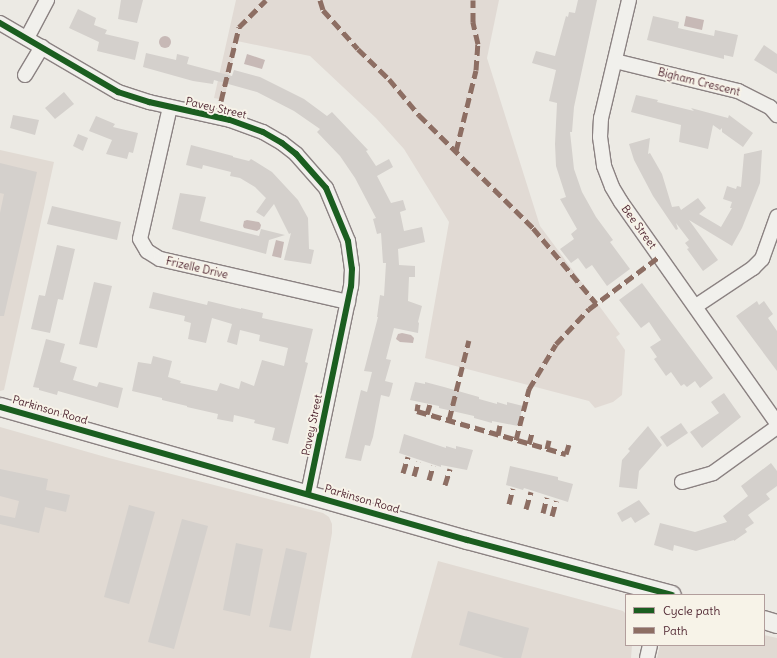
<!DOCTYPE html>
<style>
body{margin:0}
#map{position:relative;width:777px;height:658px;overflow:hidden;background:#eceae4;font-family:Delius,sans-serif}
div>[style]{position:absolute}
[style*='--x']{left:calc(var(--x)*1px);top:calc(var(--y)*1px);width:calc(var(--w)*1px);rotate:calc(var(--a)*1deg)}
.built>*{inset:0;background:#e1dad3}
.green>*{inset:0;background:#e1dad4}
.water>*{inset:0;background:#c7b9b6}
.round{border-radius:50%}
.building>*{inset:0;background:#d4d0cc}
.roads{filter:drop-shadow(1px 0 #8b8282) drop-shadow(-1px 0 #8b8282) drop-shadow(0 1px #8b8282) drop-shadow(0 -1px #8b8282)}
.minor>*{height:14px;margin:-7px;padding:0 7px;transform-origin:7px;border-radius:7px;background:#f1f0ec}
.major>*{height:18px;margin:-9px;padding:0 9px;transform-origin:9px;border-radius:9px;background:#f1f0ec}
.quiet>*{height:5px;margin-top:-2.5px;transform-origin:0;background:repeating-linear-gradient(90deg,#8d6e63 0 10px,transparent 0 15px)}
.cycleway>*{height:6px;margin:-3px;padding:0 3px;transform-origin:3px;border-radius:3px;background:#1b5e20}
span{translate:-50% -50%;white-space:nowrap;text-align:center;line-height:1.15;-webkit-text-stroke:4px #f7f3e8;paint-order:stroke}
.street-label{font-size:11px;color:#4a1f2b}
.legend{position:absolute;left:625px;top:594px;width:140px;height:52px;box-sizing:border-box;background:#f7f3e8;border:1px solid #b29e9c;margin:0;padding:5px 7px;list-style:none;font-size:12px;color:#4a1f2b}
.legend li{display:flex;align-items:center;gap:8px;height:20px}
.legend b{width:20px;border:1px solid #b29e9c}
</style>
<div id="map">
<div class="built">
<i style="clip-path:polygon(0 150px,54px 162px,4px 390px,0 391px)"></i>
<i style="clip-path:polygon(0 427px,109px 458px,323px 513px,329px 517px,332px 524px,332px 533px,310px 658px,0 658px)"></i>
<i style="clip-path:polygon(438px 561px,623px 611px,626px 614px,626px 645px,632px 645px,631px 658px,411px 658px)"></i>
<i style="clip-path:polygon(764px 635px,777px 638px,777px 658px,657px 658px,660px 645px,764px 645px)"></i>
</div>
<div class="green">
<i style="clip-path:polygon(236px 0,499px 0,487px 58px,540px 226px,620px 334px,616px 337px,625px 350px,622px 395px,613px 402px,595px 408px,589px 401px,425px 358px,449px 222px,404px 149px,376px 118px,310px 56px,237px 41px,224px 100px,214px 98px)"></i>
</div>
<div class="water">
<i style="clip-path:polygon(686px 16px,704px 20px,702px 30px,684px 26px)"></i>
<i class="round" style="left:159px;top:36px;width:12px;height:12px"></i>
<i style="clip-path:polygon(247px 54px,265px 60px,262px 69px,244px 64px)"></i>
<i style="clip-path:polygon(247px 220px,259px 222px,261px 225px,260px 229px,257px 231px,244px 228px,243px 226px,244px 221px)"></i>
<i style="clip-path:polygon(276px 240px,284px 242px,281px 258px,272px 256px)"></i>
<i style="clip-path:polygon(402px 333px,411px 335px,414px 338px,413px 343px,400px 342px,396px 339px,398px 334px)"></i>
</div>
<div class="building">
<i style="clip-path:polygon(121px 0,143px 0,137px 23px,118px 19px)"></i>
<i style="clip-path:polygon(578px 0,597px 0,574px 107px,572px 132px,570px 132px,574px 169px,582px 192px,596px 217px,613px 240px,610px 242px,630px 269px,607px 286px,592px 265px,586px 269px,578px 258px,571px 263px,560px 249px,574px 239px,571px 234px,577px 229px,560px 199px,566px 197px,556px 166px,555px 144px,557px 103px,549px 101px,556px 70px,532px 63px,536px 51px,555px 56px,566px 16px,568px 17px,569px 12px,575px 13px)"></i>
<i style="clip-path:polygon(78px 9px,96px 18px,94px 25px,107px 30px,105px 34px,139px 42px,135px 60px,97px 51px,99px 42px,69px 28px)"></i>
<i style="clip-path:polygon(653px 16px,679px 22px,678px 28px,714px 36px,715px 30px,738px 35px,733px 57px,724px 55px,724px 59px,647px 40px)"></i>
<i style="clip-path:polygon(764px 45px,777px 54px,777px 74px,754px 60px)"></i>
<i style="clip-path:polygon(146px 53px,176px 60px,177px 54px,189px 57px,187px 64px,232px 76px,234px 70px,260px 77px,304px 99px,327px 116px,332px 112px,368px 150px,366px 151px,376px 166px,389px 159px,393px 167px,377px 176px,391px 203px,403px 200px,406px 210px,400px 212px,404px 231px,422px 227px,425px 242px,398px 249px,399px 265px,415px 266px,415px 277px,409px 277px,408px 301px,422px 306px,418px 322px,419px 323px,418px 333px,394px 328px,386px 359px,391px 360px,385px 381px,393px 383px,390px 395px,389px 397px,381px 395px,373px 437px,370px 446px,365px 445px,361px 461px,345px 458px,361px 390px,367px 392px,372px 372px,364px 371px,378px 317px,377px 317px,380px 295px,384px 296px,386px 263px,383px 263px,381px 233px,377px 234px,373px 219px,376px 218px,355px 178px,340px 156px,317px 132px,320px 129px,294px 111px,257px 92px,214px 80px,213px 84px,193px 81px,143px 67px)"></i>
<i style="clip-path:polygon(64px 92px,74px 104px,55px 119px,45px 108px)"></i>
<i style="clip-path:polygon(636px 95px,658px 100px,657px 102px,694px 111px,691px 108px,728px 118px,729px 115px,753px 133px,743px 147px,722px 132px,722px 128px,720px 130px,713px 125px,708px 149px,679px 142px,681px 125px,631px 112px)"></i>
<i style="clip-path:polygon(13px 115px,39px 120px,35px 135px,10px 128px)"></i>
<i style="clip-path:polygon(96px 116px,115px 124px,113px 127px,138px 133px,133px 153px,129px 152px,127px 159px,106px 154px,112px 140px,89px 131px)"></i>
<i style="clip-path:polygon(78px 134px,88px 138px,83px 151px,73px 146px)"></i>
<i style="clip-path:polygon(650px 138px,648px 154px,650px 153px,662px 174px,672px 207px,679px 206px,681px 210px,698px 198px,706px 208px,699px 214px,721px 227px,732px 208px,730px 208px,732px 202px,723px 199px,727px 186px,736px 189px,737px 186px,741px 187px,744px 154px,762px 150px,760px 183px,742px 228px,732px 246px,689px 220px,718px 260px,703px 271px,687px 249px,689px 248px,685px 243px,689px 240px,676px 223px,678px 229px,676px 230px,653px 196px,634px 160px,629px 144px)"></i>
<i style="clip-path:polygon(191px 145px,233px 156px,233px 157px,249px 161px,251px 159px,272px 172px,298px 200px,308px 218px,309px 249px,314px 250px,311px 264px,284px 260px,291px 233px,289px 234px,274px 204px,264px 217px,256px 212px,266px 198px,255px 187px,240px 178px,230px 176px,231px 172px,203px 165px,202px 169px,186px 165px)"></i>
<i style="clip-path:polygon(0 163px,37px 172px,4px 316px,0 316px,0 213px,4px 194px,0 193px)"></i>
<i style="clip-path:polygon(180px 193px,206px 197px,200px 221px,259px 236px,261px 229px,285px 235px,269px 240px,266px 254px,172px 229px)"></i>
<i style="clip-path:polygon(52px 206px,121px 222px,117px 240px,47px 224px)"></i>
<i style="clip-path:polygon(57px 245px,75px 249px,63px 300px,58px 299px,50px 333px,31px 329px,39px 295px,45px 296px)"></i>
<i style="clip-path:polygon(94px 282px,112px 286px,97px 348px,79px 344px)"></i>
<i style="clip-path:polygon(642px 283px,713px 378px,700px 388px,695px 381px,687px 387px,684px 384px,681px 386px,671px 372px,666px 376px,654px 359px,657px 357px,650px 347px,661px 340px,649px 322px,641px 328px,619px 300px)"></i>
<i style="clip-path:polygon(153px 292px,207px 305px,208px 301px,241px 309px,241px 308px,263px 313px,262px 318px,313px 329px,305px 362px,308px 363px,288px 444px,272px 440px,275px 428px,254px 423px,255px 420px,234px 415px,233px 422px,217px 419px,218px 414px,187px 407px,187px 406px,162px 400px,162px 398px,132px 391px,138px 362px,151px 364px,153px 356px,172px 361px,168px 377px,181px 381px,180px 383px,217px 391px,220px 383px,239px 389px,241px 381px,254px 386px,262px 360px,284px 366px,288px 348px,259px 341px,260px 335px,240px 330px,237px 345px,227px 342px,232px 324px,212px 318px,206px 343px,188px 339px,191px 323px,184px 321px,185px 316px,149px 308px)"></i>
<i style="clip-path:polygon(757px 301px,759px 305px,764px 301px,773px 314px,768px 318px,777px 331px,777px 371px,736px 316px)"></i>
<i style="clip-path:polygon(46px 339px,65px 344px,60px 362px,77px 367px,73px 380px,97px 387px,99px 382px,123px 388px,118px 408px,58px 391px,57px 395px,39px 390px,39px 388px,33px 387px)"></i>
<i style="clip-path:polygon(415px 382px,425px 384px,425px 382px,444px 387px,479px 397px,479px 399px,497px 404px,497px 402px,507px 405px,507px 402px,523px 406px,518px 426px,492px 421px,492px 423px,474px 418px,474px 416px,439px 408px,439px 406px,410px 400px)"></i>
<i style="clip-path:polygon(724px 393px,741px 417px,702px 448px,690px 432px,719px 413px,711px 402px)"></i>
<i style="clip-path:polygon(681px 423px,688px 433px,667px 447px,660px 437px)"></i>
<i style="clip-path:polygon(648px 426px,662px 445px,639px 471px,637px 489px,619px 487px,622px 460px,630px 451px,628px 449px)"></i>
<i style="clip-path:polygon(404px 434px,446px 448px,446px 446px,456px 449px,456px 446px,473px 450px,467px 470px,441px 465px,441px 467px,399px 453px)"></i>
<i style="clip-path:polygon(771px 463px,777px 471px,777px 486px,766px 494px,770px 499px,748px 515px,754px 523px,745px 529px,747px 532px,734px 541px,734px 540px,696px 551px,674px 545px,673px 551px,654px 545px,660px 523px,695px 532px,727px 522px,723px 516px,748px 496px,741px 486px)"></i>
<i style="clip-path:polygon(510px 466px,558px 477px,558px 480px,573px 484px,568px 502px,524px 488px,523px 490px,506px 485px)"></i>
<i style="clip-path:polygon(0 469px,48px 479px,46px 490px,70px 495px,66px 512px,45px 507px,39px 533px,0 524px,0 515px,15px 518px,19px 501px,0 496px)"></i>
<i style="clip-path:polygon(639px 500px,650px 514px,635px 523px,631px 517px,622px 522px,617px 513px)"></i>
<i style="clip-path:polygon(129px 505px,155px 512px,129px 604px,104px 597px)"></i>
<i style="clip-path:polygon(182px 519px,208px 526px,174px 649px,148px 642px)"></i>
<i style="clip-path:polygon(236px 543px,263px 549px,250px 616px,223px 610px)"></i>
<i style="clip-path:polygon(286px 548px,307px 553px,291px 631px,269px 627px)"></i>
<i style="clip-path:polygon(468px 611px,529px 628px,521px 658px,504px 658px,459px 645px)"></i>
</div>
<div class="roads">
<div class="minor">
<i style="--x:629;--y:0;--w:121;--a:103.3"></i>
<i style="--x:601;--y:118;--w:19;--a:93"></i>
<i style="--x:600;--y:137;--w:29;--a:82"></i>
<i style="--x:604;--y:166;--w:22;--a:69"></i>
<i style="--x:612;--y:187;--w:17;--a:59"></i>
<i style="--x:621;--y:202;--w:271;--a:54.8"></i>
<i style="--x:0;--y:23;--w:137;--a:30.3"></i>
<i style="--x:118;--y:92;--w:33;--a:18"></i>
<i style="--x:149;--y:102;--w:83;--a:12.5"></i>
<i style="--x:230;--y:120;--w:35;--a:20"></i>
<i style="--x:263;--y:132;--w:22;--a:30"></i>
<i style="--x:282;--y:143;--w:18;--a:38"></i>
<i style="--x:296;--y:154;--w:45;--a:48.6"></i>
<i style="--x:326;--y:188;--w:57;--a:67.5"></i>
<i style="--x:348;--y:241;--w:28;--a:82"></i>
<i style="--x:352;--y:269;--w:17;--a:93"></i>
<i style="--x:351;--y:286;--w:212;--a:101.7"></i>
<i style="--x:27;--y:38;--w:43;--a:-62.2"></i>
<i style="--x:615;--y:61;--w:127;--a:13.7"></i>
<i style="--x:738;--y:91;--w:36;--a:27"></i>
<i style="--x:770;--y:107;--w:11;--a:49"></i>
<i style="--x:25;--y:75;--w:33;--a:-59"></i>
<i style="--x:170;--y:107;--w:135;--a:102.8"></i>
<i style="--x:140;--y:239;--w:14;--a:60"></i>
<i style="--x:147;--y:251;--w:15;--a:32"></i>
<i style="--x:160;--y:259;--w:193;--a:12.9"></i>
<i style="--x:696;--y:306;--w:69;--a:-33.7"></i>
<i style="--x:753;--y:268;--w:13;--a:-45"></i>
<i style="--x:762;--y:259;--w:45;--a:-70.3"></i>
<i style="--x:682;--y:482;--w:32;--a:-16"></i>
<i style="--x:713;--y:473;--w:79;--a:-35.7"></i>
<i style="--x:647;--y:658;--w:13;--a:-77"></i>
</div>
<div class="major">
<i style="--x:0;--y:407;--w:486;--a:15.9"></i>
<i style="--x:467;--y:540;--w:212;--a:15"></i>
<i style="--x:764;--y:620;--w:14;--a:17"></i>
</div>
</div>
<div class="quiet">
<i style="--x:320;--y:0;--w:10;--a:73"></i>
<i style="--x:323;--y:10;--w:52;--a:48.1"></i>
<i style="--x:358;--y:49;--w:43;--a:44.1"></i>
<i style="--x:389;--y:79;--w:47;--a:50.2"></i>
<i style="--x:419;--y:115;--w:161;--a:44.7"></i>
<i style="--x:533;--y:228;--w:98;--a:50"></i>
<i style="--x:221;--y:101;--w:76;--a:-76.3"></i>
<i style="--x:239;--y:27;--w:38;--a:-45"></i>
<i style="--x:456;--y:151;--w:83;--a:-76.1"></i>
<i style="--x:476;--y:70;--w:26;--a:-86"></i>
<i style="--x:478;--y:44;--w:23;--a:-103"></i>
<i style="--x:473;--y:22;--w:22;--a:-90"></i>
<i style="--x:418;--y:404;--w:7;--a:98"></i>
<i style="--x:417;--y:411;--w:155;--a:16.1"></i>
<i style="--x:566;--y:454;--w:10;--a:-73"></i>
<i style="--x:427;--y:414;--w:10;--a:-73"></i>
<i style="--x:449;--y:420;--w:82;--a:-76"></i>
<i style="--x:498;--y:435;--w:10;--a:-79"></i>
<i style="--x:516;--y:440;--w:53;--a:-75.7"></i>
<i style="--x:529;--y:389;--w:52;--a:-59"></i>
<i style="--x:556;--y:344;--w:48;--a:-46.7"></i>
<i style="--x:589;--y:309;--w:89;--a:-36.7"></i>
<i style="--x:529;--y:444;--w:11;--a:-75"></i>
<i style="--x:547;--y:449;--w:9;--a:-77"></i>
<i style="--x:403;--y:473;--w:17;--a:-73"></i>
<i style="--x:414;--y:476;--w:15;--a:-74"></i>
<i style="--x:429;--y:480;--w:15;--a:-74"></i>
<i style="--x:445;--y:485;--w:17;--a:-73"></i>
<i style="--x:509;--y:504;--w:16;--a:-76"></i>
<i style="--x:526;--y:509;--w:18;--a:-74"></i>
<i style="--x:543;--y:513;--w:16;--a:-76"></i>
<i style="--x:552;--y:516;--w:16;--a:-75"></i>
</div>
<div class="cycleway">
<i style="--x:0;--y:23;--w:137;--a:30.3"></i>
<i style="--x:118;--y:92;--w:33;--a:18"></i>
<i style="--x:149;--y:102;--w:83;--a:12.5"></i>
<i style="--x:230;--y:120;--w:35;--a:20"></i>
<i style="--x:263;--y:132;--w:22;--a:30"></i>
<i style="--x:282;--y:143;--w:18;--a:38"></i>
<i style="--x:296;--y:154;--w:45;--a:48.6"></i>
<i style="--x:326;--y:188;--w:57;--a:67.5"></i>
<i style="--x:348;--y:241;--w:28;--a:82"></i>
<i style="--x:352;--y:269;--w:17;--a:93"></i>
<i style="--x:351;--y:286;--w:212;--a:101.7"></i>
<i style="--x:0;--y:407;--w:486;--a:15.9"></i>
<i style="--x:467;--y:540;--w:212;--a:15"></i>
</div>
<div class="street-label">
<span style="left:699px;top:82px;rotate:14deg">Bigham Crescent</span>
<span style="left:216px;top:108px;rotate:13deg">Pavey Street</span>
<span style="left:639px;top:227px;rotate:54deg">Bee Street</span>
<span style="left:197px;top:268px;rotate:13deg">Frizelle Drive</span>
<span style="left:50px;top:410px;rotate:16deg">Parkinson Road</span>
<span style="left:312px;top:425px;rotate:-78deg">Pavey Street</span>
<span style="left:362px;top:499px;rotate:16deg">Parkinson Road</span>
</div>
<ul class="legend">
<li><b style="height:5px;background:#1b5e20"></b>Cycle path</li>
<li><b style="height:5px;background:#8d6e63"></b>Path</li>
</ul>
</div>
